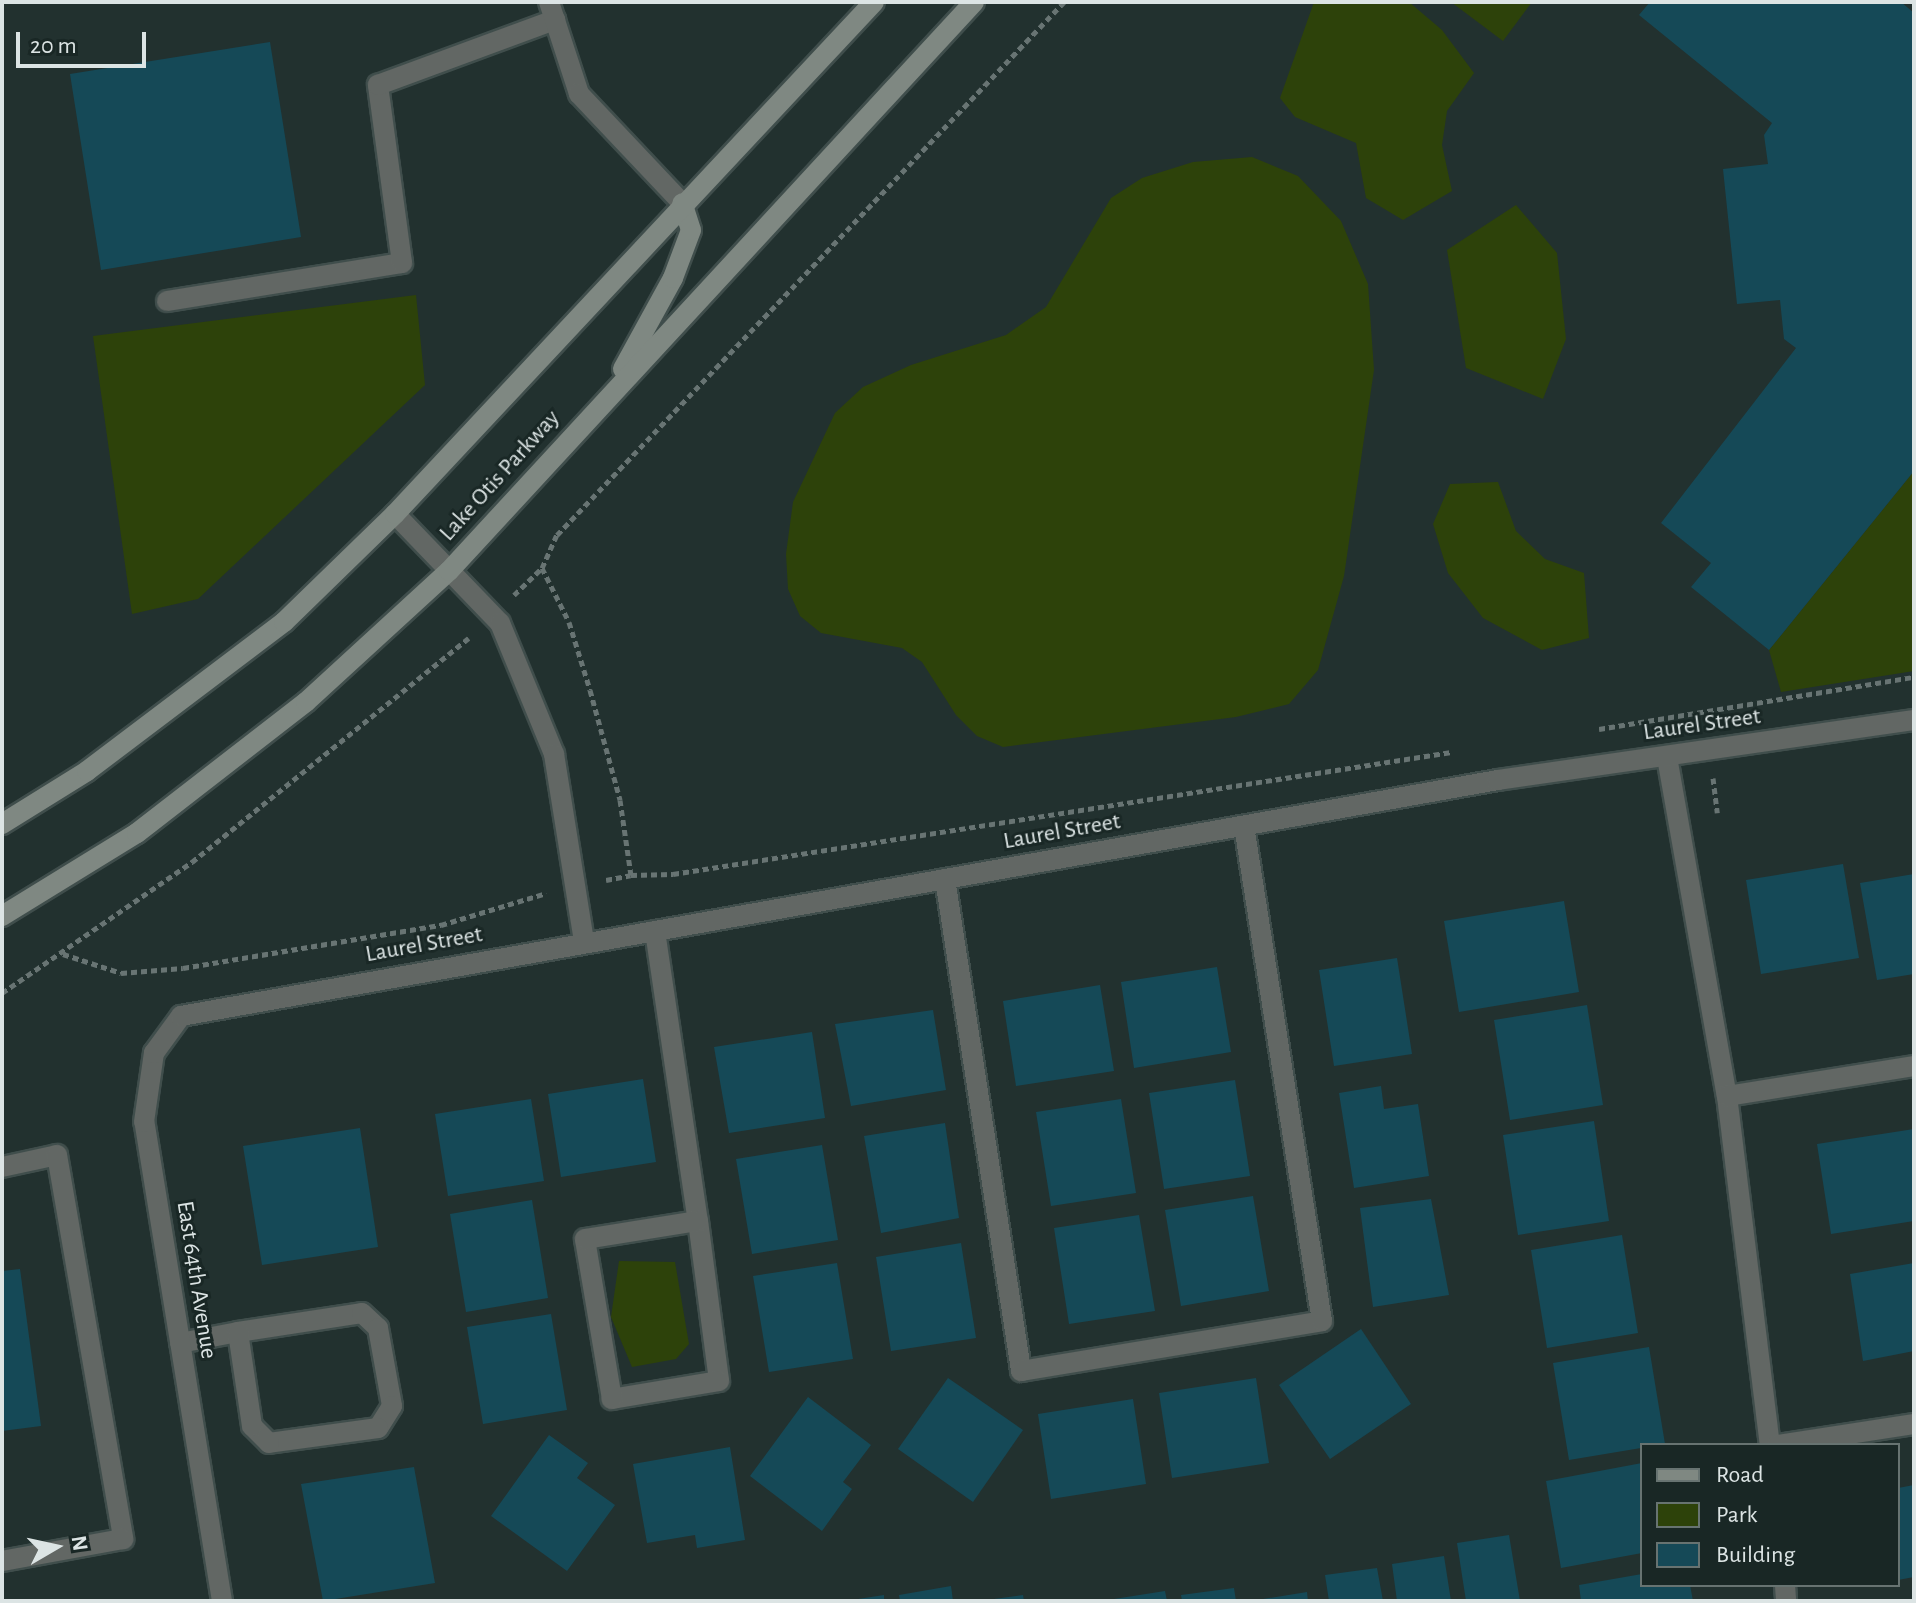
<!DOCTYPE html>
<style>
body{margin:0}
#map{position:relative;width:1916px;height:1603px;overflow:hidden;background:#22312f;font-family:"Alegreya Sans",sans-serif}
div>[style]{position:absolute}
[style*='--x']{left:calc(var(--x)*1px);top:calc(var(--y)*1px);width:calc(var(--w)*1px);rotate:calc(var(--a)*1deg)}
.green>*{inset:0;background:#2d420a}
.building>*{inset:0;background:#154957}
.path>*{height:5px;margin-top:-2.5px;transform-origin:0;background:repeating-linear-gradient(90deg,#687473 0 6px,transparent 0 10px)}
.roads{filter:drop-shadow(2px 0 #404e4c) drop-shadow(-2px 0 #404e4c) drop-shadow(0 2px #404e4c) drop-shadow(0 -2px #404e4c)}
.lane>*{height:20px;margin:-10px;padding:0 10px;transform-origin:10px;border-radius:10px;background:#626764}
.street>*{height:20px;margin:-10px;padding:0 10px;transform-origin:10px;border-radius:10px;background:#626764}
.secondary>*{height:20px;margin:-10px;padding:0 10px;transform-origin:10px;border-radius:10px;background:#7f8882}
span{translate:-50% -50%;white-space:nowrap;text-align:center;line-height:1.15;-webkit-text-stroke:6px #192725;paint-order:stroke}
.street-label{font-size:24px;color:#dce4e4}
.frame{position:absolute;inset:0;border:4px solid #dce4e4;pointer-events:none}
.legend{position:absolute;left:1640px;top:1443px;width:260px;height:144px;box-sizing:border-box;background:#192725;border:2px solid #677371;margin:0;padding:10px 14px;list-style:none;font-size:24px;color:#dce4e4}
.legend li{display:flex;align-items:center;gap:16px;height:40px}
.legend b{width:40px;border:2px solid #677371}
.north{position:absolute;left:16px;top:1507px;width:80px;height:80px;-webkit-text-stroke:6px #192725;paint-order:stroke;rotate:81deg;font-size:22px;font-weight:700;line-height:32px;text-align:center;color:#dce4e4}
.north::after{content:'';display:block;margin:auto;width:28px;height:36px;background:#dce4e4;clip-path:polygon(50% 0,100% 100%,50% 72%,0 100%)}
.scale{position:absolute;left:16px;top:32px;width:130px;height:36px;box-sizing:border-box;border:4px solid #dce4e4;border-top:0;padding-left:10px;font-size:24px;line-height:28px;white-space:nowrap;color:#dce4e4;-webkit-text-stroke:6px #192725;paint-order:stroke}
</style>
<div id="map">
<div class="green">
<i style="clip-path:polygon(1314px 2px,1409px 2px,1442px 30px,1474px 73px,1447px 111px,1442px 145px,1452px 191px,1403px 220px,1366px 198px,1356px 143px,1295px 117px,1280px 98px)"></i>
<i style="clip-path:polygon(1451px 2px,1532px 2px,1503px 41px)"></i>
<i style="clip-path:polygon(1252px 157px,1298px 176px,1341px 221px,1368px 284px,1374px 370px,1344px 576px,1318px 670px,1289px 704px,1236px 717px,1003px 747px,977px 736px,956px 715px,922px 662px,902px 648px,821px 633px,800px 616px,788px 589px,786px 554px,793px 502px,835px 413px,863px 387px,911px 365px,1006px 335px,1046px 307px,1111px 198px,1142px 178px,1193px 162px)"></i>
<i style="clip-path:polygon(1516px 205px,1557px 253px,1566px 339px,1543px 399px,1466px 368px,1447px 250px)"></i>
<i style="clip-path:polygon(416px 295px,425px 385px,198px 599px,132px 614px,93px 336px)"></i>
<i style="clip-path:polygon(1914px 471px,1914px 671px,1781px 692px,1769px 650px)"></i>
<i style="clip-path:polygon(1498px 482px,1516px 531px,1545px 559px,1584px 573px,1589px 638px,1542px 650px,1483px 618px,1448px 573px,1433px 524px,1450px 484px)"></i>
<i style="clip-path:polygon(619px 1261px,675px 1262px,689px 1344px,676px 1359px,632px 1367px,611px 1317px)"></i>
</div>
<div class="building">
<i style="clip-path:polygon(1650px 2px,1901px 2px,1914px 13px,1914px 471px,1769px 650px,1691px 587px,1711px 563px,1661px 523px,1796px 348px,1784px 339px,1780px 300px,1737px 304px,1723px 169px,1768px 164px,1764px 135px,1772px 123px,1639px 15px)"></i>
<i style="clip-path:polygon(270px 42px,301px 237px,101px 270px,70px 74px)"></i>
<i style="clip-path:polygon(1843px 864px,1859px 958px,1761px 974px,1746px 880px)"></i>
<i style="clip-path:polygon(1914px 874px,1914px 974px,1877px 980px,1860px 883px)"></i>
<i style="clip-path:polygon(1564px 901px,1579px 992px,1459px 1012px,1444px 921px)"></i>
<i style="clip-path:polygon(1397px 958px,1412px 1054px,1334px 1066px,1319px 970px)"></i>
<i style="clip-path:polygon(1217px 967px,1231px 1052px,1134px 1068px,1121px 982px)"></i>
<i style="clip-path:polygon(1100px 985px,1114px 1071px,1016px 1086px,1003px 1001px)"></i>
<i style="clip-path:polygon(1587px 1005px,1603px 1105px,1510px 1120px,1494px 1020px)"></i>
<i style="clip-path:polygon(933px 1010px,946px 1090px,851px 1106px,835px 1024px)"></i>
<i style="clip-path:polygon(812px 1032px,825px 1118px,729px 1133px,714px 1047px)"></i>
<i style="clip-path:polygon(643px 1079px,656px 1162px,561px 1177px,548px 1094px)"></i>
<i style="clip-path:polygon(1235px 1080px,1250px 1176px,1164px 1189px,1149px 1093px)"></i>
<i style="clip-path:polygon(1381px 1086px,1384px 1109px,1418px 1104px,1429px 1176px,1354px 1188px,1339px 1093px)"></i>
<i style="clip-path:polygon(531px 1099px,544px 1181px,448px 1196px,435px 1114px)"></i>
<i style="clip-path:polygon(1121px 1099px,1136px 1193px,1051px 1206px,1036px 1112px)"></i>
<i style="clip-path:polygon(1594px 1121px,1609px 1221px,1518px 1235px,1503px 1135px)"></i>
<i style="clip-path:polygon(945px 1123px,959px 1218px,881px 1233px,864px 1136px)"></i>
<i style="clip-path:polygon(360px 1128px,378px 1247px,262px 1265px,243px 1146px)"></i>
<i style="clip-path:polygon(1914px 1129px,1914px 1221px,1831px 1234px,1817px 1144px)"></i>
<i style="clip-path:polygon(822px 1145px,838px 1240px,752px 1254px,736px 1159px)"></i>
<i style="clip-path:polygon(1253px 1196px,1269px 1291px,1181px 1306px,1165px 1210px)"></i>
<i style="clip-path:polygon(1431px 1199px,1449px 1295px,1373px 1307px,1360px 1208px)"></i>
<i style="clip-path:polygon(532px 1200px,548px 1298px,466px 1312px,450px 1214px)"></i>
<i style="clip-path:polygon(1139px 1215px,1155px 1311px,1069px 1324px,1054px 1228px)"></i>
<i style="clip-path:polygon(1622px 1235px,1638px 1333px,1547px 1348px,1531px 1250px)"></i>
<i style="clip-path:polygon(961px 1243px,976px 1338px,891px 1351px,876px 1257px)"></i>
<i style="clip-path:polygon(837px 1263px,853px 1359px,769px 1372px,753px 1276px)"></i>
<i style="clip-path:polygon(1914px 1263px,1914px 1351px,1863px 1361px,1850px 1274px)"></i>
<i style="clip-path:polygon(20px 1269px,41px 1426px,2px 1431px,2px 1271px)"></i>
<i style="clip-path:polygon(551px 1314px,567px 1410px,483px 1424px,467px 1327px)"></i>
<i style="clip-path:polygon(1361px 1329px,1411px 1404px,1330px 1459px,1279px 1385px)"></i>
<i style="clip-path:polygon(1649px 1347px,1665px 1444px,1569px 1460px,1553px 1363px)"></i>
<i style="clip-path:polygon(948px 1378px,1023px 1430px,973px 1502px,898px 1449px)"></i>
<i style="clip-path:polygon(1256px 1378px,1269px 1463px,1172px 1478px,1159px 1393px)"></i>
<i style="clip-path:polygon(808px 1397px,871px 1445px,843px 1482px,852px 1489px,822px 1531px,750px 1476px)"></i>
<i style="clip-path:polygon(1133px 1399px,1146px 1484px,1051px 1499px,1038px 1414px)"></i>
<i style="clip-path:polygon(549px 1435px,588px 1463px,577px 1478px,615px 1505px,567px 1571px,491px 1516px)"></i>
<i style="clip-path:polygon(730px 1447px,745px 1540px,697px 1548px,695px 1535px,647px 1543px,633px 1464px)"></i>
<i style="clip-path:polygon(1642px 1463px,1642px 1553px,1561px 1568px,1546px 1481px)"></i>
<i style="clip-path:polygon(414px 1467px,435px 1583px,323px 1601px,301px 1484px)"></i>
<i style="clip-path:polygon(1914px 1485px,1914px 1577px,1898px 1580px,1898px 1488px)"></i>
<i style="clip-path:polygon(1509px 1535px,1520px 1601px,1466px 1601px,1457px 1543px)"></i>
<i style="clip-path:polygon(1444px 1556px,1451px 1601px,1397px 1601px,1392px 1564px)"></i>
<i style="clip-path:polygon(1377px 1568px,1383px 1601px,1329px 1601px,1325px 1575px)"></i>
<i style="clip-path:polygon(1642px 1574px,1642px 1585px,1690px 1585px,1693px 1601px,1581px 1601px,1579px 1585px)"></i>
<i style="clip-path:polygon(951px 1586px,953px 1601px,900px 1601px,899px 1595px)"></i>
<i style="clip-path:polygon(1234px 1588px,1236px 1601px,1182px 1601px,1181px 1595px)"></i>
<i style="clip-path:polygon(1165px 1591px,1167px 1601px,1114px 1601px,1114px 1599px)"></i>
<i style="clip-path:polygon(1307px 1592px,1308px 1601px,1263px 1601px,1263px 1599px)"></i>
<i style="clip-path:polygon(884px 1595px,884px 1601px,858px 1601px,858px 1599px)"></i>
<i style="clip-path:polygon(1023px 1595px,1024px 1601px,994px 1601px,994px 1599px)"></i>
</div>
<div class="path">
<i style="--x:542;--y:568;--w:60;--a:63.4"></i>
<i style="--x:569;--y:622;--w:71;--a:72.8"></i>
<i style="--x:590;--y:690;--w:114;--a:74.7"></i>
<i style="--x:620;--y:800;--w:76;--a:81.7"></i>
<i style="--x:631;--y:875;--w:42;--a:-1.4"></i>
<i style="--x:673;--y:874;--w:788;--a:-8.91"></i>
<i style="--x:514;--y:595;--w:39;--a:-44"></i>
<i style="--x:542;--y:568;--w:36;--a:-66"></i>
<i style="--x:557;--y:535;--w:736;--a:-46.43"></i>
<i style="--x:1599;--y:729;--w:319;--a:-9.4"></i>
<i style="--x:1713;--y:778;--w:35;--a:83"></i>
<i style="--x:606;--y:880;--w:25;--a:-11"></i>
<i style="--x:63;--y:954;--w:61;--a:18.1"></i>
<i style="--x:121;--y:973;--w:62;--a:-4.6"></i>
<i style="--x:183;--y:968;--w:262;--a:-9.5"></i>
<i style="--x:441;--y:925;--w:110;--a:-16.9"></i>
<i style="--x:2;--y:993;--w:231;--a:-34.6"></i>
<i style="--x:192;--y:862;--w:356;--a:-39"></i>
</div>
<div class="roads">
<div class="lane">
<i style="--x:167;--y:301;--w:238;--a:-9.2"></i>
<i style="--x:402;--y:263;--w:180;--a:-97.7"></i>
<i style="--x:378;--y:85;--w:189;--a:-20.2"></i>
<i style="--x:2;--y:1167;--w:56;--a:-12.3"></i>
<i style="--x:57;--y:1155;--w:390;--a:80.2"></i>
<i style="--x:123;--y:1539;--w:123;--a:169.7"></i>
<i style="--x:180;--y:1343;--w:59;--a:-10.7"></i>
<i style="--x:238;--y:1332;--w:125;--a:-8.7"></i>
<i style="--x:362;--y:1313;--w:22;--a:43"></i>
<i style="--x:378;--y:1328;--w:79;--a:79.8"></i>
<i style="--x:392;--y:1406;--w:26;--a:122"></i>
<i style="--x:378;--y:1428;--w:110;--a:172.2"></i>
<i style="--x:269;--y:1443;--w:24;--a:-135"></i>
<i style="--x:252;--y:1426;--w:95;--a:-98.5"></i>
</div>
<div class="street">
<i style="--x:549;--y:2;--w:97;--a:71.9"></i>
<i style="--x:579;--y:94;--w:150;--a:46.6"></i>
<i style="--x:395;--y:514;--w:151;--a:46.1"></i>
<i style="--x:500;--y:623;--w:142;--a:67.6"></i>
<i style="--x:554;--y:754;--w:190;--a:80.9"></i>
<i style="--x:1667;--y:757;--w:344;--a:80"></i>
<i style="--x:1727;--y:1096;--w:352;--a:83"></i>
<i style="--x:945;--y:879;--w:498;--a:81.2"></i>
<i style="--x:1021;--y:1371;--w:305;--a:-9.4"></i>
<i style="--x:1322;--y:1321;--w:501;--a:-98.95"></i>
<i style="--x:655;--y:931;--w:293;--a:81.6"></i>
<i style="--x:698;--y:1221;--w:161;--a:82.5"></i>
<i style="--x:719;--y:1381;--w:109;--a:170.5"></i>
<i style="--x:612;--y:1399;--w:162;--a:-99.6"></i>
<i style="--x:585;--y:1239;--w:114;--a:-9.1"></i>
<i style="--x:1727;--y:1096;--w:189;--a:-9.1"></i>
<i style="--x:1777;--y:1445;--w:139;--a:-8.7"></i>
<i style="--x:1785;--y:1585;--w:16;--a:86"></i>
<i style="--x:222;--y:1601;--w:485;--a:-99.2"></i>
<i style="--x:144;--y:1122;--w:70;--a:-81.8"></i>
<i style="--x:154;--y:1053;--w:46;--a:-53.9"></i>
<i style="--x:181;--y:1016;--w:1338;--a:-10.16"></i>
<i style="--x:1498;--y:780;--w:420;--a:-8.2"></i>
</div>
<div class="secondary">
<i style="--x:623;--y:369;--w:104;--a:-61.2"></i>
<i style="--x:673;--y:278;--w:51;--a:-69.4"></i>
<i style="--x:691;--y:230;--w:28;--a:-108"></i>
<i style="--x:2;--y:824;--w:100;--a:-31.9"></i>
<i style="--x:87;--y:771;--w:247;--a:-37.1"></i>
<i style="--x:284;--y:622;--w:155;--a:-44.2"></i>
<i style="--x:395;--y:514;--w:701;--a:-46.91"></i>
<i style="--x:2;--y:916;--w:158;--a:-31.6"></i>
<i style="--x:137;--y:833;--w:214;--a:-37.8"></i>
<i style="--x:306;--y:702;--w:194;--a:-42.5"></i>
<i style="--x:449;--y:571;--w:774;--a:-47.3"></i>
</div>
</div>
<div class="street-label">
<span style="left:500px;top:476px;rotate:-48deg">Lake Otis Parkway</span>
<span style="left:1702px;top:725px;rotate:-8deg">Laurel Street</span>
<span style="left:1062px;top:832px;rotate:-10deg">Laurel Street</span>
<span style="left:424px;top:945px;rotate:-10deg">Laurel Street</span>
<span style="left:196px;top:1280px;rotate:81deg">East 64th Avenue</span>
</div>
<div class="frame"></div>
<ul class="legend">
<li><b style="height:10px;background:#7f8882"></b>Road</li>
<li><b style="height:22px;background:#2d420a"></b>Park</li>
<li><b style="height:22px;background:#154957"></b>Building</li>
</ul>
<div class="north">N</div>
<div class="scale">20 m</div>
</div>
